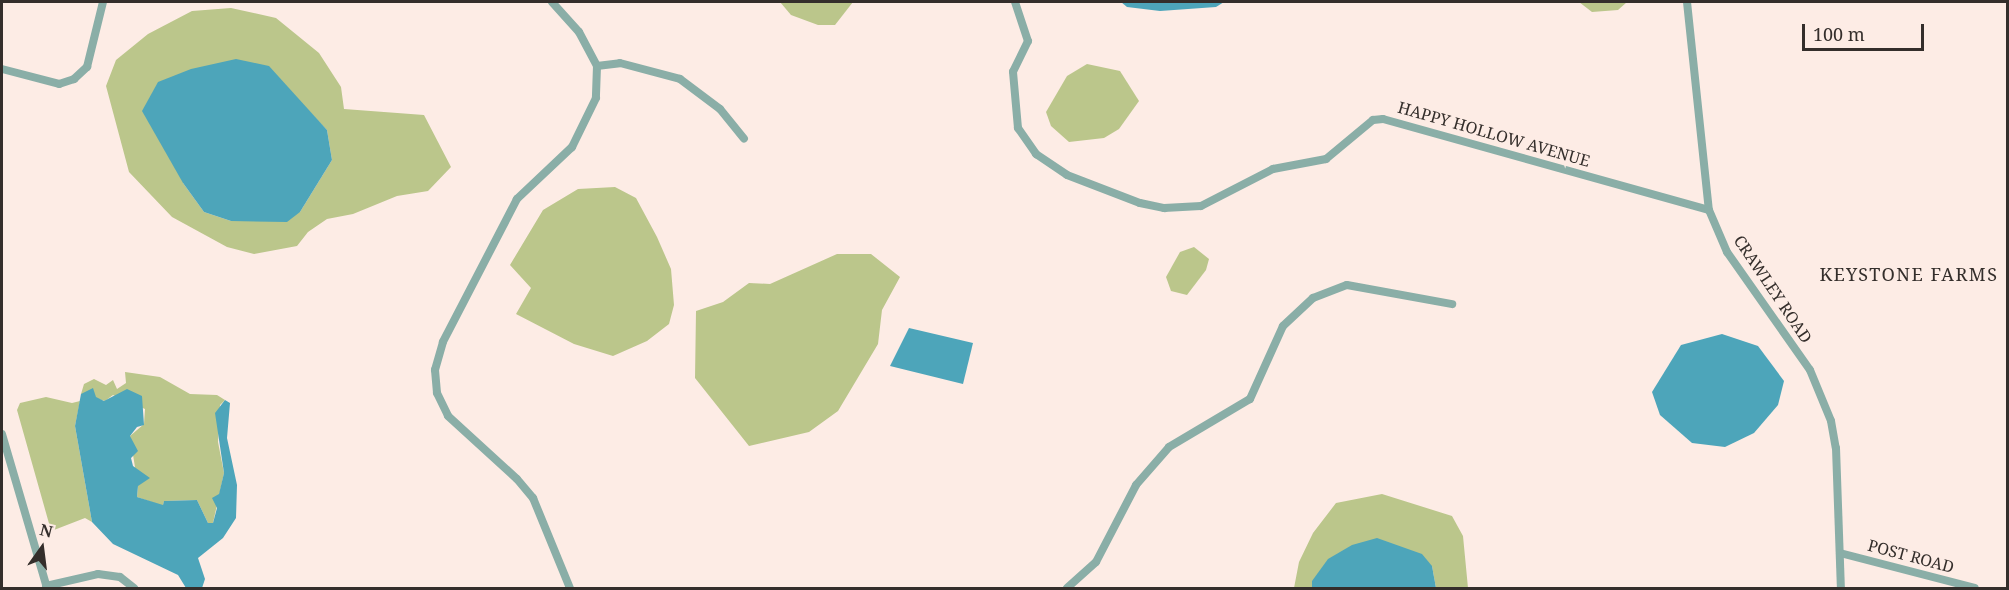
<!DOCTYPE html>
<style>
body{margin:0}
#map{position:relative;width:2009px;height:590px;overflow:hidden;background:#fdece5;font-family:"Noto Serif",serif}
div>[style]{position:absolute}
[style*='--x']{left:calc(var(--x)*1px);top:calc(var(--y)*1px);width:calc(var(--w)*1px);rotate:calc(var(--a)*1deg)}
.green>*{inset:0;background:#bbc68b}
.water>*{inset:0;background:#4da5ba}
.minor>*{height:8px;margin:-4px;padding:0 4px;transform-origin:4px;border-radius:4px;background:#8aaea7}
span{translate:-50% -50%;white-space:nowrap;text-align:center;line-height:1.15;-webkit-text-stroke:6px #fdece5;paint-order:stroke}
.street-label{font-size:16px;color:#342e2b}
.neighbourhood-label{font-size:18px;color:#342e2b;letter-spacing:1.5px}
.frame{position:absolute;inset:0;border:3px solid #342e2b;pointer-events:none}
.north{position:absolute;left:12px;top:518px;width:60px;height:60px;-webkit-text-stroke:4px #fdece5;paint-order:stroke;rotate:14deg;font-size:16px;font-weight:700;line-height:24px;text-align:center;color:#342e2b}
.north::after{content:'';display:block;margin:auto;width:21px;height:27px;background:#342e2b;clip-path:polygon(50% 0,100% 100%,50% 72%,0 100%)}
.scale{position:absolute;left:1802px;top:24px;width:122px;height:27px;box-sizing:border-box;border:3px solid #342e2b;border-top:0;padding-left:8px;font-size:18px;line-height:21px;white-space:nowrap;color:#342e2b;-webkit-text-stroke:4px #fdece5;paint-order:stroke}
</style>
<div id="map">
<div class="green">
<i style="clip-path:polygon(780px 2px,853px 2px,835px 25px,818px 25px,791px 15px)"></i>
<i style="clip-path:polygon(1579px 2px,1627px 2px,1618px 10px,1592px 12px)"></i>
<i style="clip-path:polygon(evenodd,231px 8px,276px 18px,319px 53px,341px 87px,344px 109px,424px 115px,451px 167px,428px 191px,397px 196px,353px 214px,327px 219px,308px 232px,297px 246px,254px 254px,227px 247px,172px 217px,129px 172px,106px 86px,116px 60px,148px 34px,192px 11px,231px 8px,306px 108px,327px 130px,332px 160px,300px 212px,231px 221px,204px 212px,183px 183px,306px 108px)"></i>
<i style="clip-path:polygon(1087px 64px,1120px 71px,1139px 101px,1119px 129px,1104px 138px,1069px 142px,1051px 126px,1046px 112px,1067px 76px)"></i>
<i style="clip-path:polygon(615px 187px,636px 198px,657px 237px,671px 269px,674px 305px,669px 324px,647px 341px,613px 356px,574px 344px,516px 314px,531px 288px,510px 265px,543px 210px,578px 189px)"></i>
<i style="clip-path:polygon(1194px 247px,1209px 259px,1206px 270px,1187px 295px,1171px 291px,1166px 277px,1180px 252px)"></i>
<i style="clip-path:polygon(837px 254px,871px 254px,900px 277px,882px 310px,878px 344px,838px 411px,809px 432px,749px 446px,695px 378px,696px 311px,723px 302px,749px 283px,770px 284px)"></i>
<i style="clip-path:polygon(125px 372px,160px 377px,190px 394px,217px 395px,225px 400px,220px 405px,218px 442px,224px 473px,213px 523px,208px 523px,197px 500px,164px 501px,163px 506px,137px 497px,138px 486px,130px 436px,144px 424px,145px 409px,113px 395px,105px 401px,81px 394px,84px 384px,94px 379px,106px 385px,113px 380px,117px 389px,126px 383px)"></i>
<i style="clip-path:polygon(46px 397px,72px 403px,80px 401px,75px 426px,92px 522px,85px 518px,54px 530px,50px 527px,17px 410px,20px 403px)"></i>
<i style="clip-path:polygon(1382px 494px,1452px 516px,1463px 536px,1468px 588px,1436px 588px,1432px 566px,1312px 581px,1312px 588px,1294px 588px,1299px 562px,1313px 533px,1336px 503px)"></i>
</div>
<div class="water">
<i style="clip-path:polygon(1121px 2px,1224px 2px,1216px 7px,1160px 11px,1127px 7px)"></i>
<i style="clip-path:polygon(236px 59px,269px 66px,327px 130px,332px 160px,300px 212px,287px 222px,231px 221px,204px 212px,183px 183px,142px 111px,158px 82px,191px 69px)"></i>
<i style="clip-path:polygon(909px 328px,973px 343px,963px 384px,890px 366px)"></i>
<i style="clip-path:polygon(1722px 334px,1758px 346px,1784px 381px,1778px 405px,1754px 433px,1725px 447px,1692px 443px,1660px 415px,1652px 392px,1681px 345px)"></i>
<i style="clip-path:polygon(93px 388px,96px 397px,104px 401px,127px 389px,142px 396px,144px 425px,137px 427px,130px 436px,138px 451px,131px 458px,133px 466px,150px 478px,138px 486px,137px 497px,163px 505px,164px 501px,197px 500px,208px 523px,213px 523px,217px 508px,212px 498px,219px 494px,224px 473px,215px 413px,225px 400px,230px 403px,227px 438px,237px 485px,236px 518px,223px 538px,198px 558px,205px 579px,202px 588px,186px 588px,178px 575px,113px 544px,92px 522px,75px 426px,81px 394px)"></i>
<i style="clip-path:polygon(1377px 538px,1422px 554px,1432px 566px,1436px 588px,1312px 588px,1312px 581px,1328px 559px,1352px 545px)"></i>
</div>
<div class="minor">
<i style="--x:552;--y:2;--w:40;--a:48"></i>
<i style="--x:579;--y:32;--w:38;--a:62"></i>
<i style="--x:597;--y:66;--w:32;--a:92"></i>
<i style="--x:596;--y:98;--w:55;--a:116.1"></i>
<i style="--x:572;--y:147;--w:76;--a:136.6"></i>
<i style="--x:517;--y:199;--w:161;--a:117.4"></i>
<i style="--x:443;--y:342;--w:29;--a:106"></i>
<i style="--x:435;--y:370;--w:23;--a:85"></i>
<i style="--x:437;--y:393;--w:25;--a:64"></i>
<i style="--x:448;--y:416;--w:93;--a:42.4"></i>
<i style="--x:517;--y:479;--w:25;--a:50"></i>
<i style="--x:533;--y:498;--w:97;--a:67.7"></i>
<i style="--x:1015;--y:2;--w:41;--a:71.6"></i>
<i style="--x:1028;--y:41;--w:34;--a:116"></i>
<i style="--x:1013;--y:72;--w:56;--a:84.9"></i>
<i style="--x:1018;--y:128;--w:32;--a:55"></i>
<i style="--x:1036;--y:154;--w:37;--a:34"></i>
<i style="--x:1067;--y:175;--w:78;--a:21"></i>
<i style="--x:1140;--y:203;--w:25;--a:12"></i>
<i style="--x:1164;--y:208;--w:37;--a:-3"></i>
<i style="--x:1201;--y:206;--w:81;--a:-27.2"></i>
<i style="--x:1273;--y:169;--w:54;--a:-10.7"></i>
<i style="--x:1326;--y:159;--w:61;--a:-39.7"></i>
<i style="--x:1373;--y:120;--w:10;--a:-6"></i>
<i style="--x:1383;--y:119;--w:338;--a:15.6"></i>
<i style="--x:1687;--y:2;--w:209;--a:84"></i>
<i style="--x:1709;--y:210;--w:46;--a:66.8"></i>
<i style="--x:1727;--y:252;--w:144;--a:54.9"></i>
<i style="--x:1810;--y:370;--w:55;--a:67.6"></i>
<i style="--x:1831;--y:421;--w:27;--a:80"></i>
<i style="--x:1836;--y:448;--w:140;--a:88"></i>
<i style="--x:597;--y:66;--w:23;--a:-7"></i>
<i style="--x:620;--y:63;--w:62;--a:14.9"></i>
<i style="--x:680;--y:79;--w:50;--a:36.9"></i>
<i style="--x:720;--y:109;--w:38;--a:51"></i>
<i style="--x:2;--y:69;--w:59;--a:14.7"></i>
<i style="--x:59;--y:84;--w:16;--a:-18"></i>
<i style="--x:74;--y:79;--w:18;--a:-43"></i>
<i style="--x:87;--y:67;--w:67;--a:-76.2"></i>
<i style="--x:2;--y:434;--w:160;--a:73.7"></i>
<i style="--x:1840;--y:553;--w:139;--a:14.5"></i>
<i style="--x:46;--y:586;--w:53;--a:-13"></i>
<i style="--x:98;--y:574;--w:22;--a:8"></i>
<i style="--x:120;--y:577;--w:18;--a:38"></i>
<i style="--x:1067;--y:588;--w:39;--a:-42"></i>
<i style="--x:1096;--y:562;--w:87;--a:-62.5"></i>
<i style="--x:1136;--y:485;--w:50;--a:-49"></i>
<i style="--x:1169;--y:447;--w:94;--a:-30.7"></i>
<i style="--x:1250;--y:399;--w:80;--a:-65.7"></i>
<i style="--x:1283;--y:326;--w:41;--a:-43"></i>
<i style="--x:1313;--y:298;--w:36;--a:-21"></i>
<i style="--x:1347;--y:285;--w:107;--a:10.3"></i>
</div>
<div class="street-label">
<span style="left:1494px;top:134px;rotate:16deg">HAPPY HOLLOW AVENUE</span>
<span style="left:1773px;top:289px;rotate:56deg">CRAWLEY ROAD</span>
<span style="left:1911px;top:556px;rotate:15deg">POST ROAD</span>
</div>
<div class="neighbourhood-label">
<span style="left:1909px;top:274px">KEYSTONE FARMS</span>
</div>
<div class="frame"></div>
<div class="north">N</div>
<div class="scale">100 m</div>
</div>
